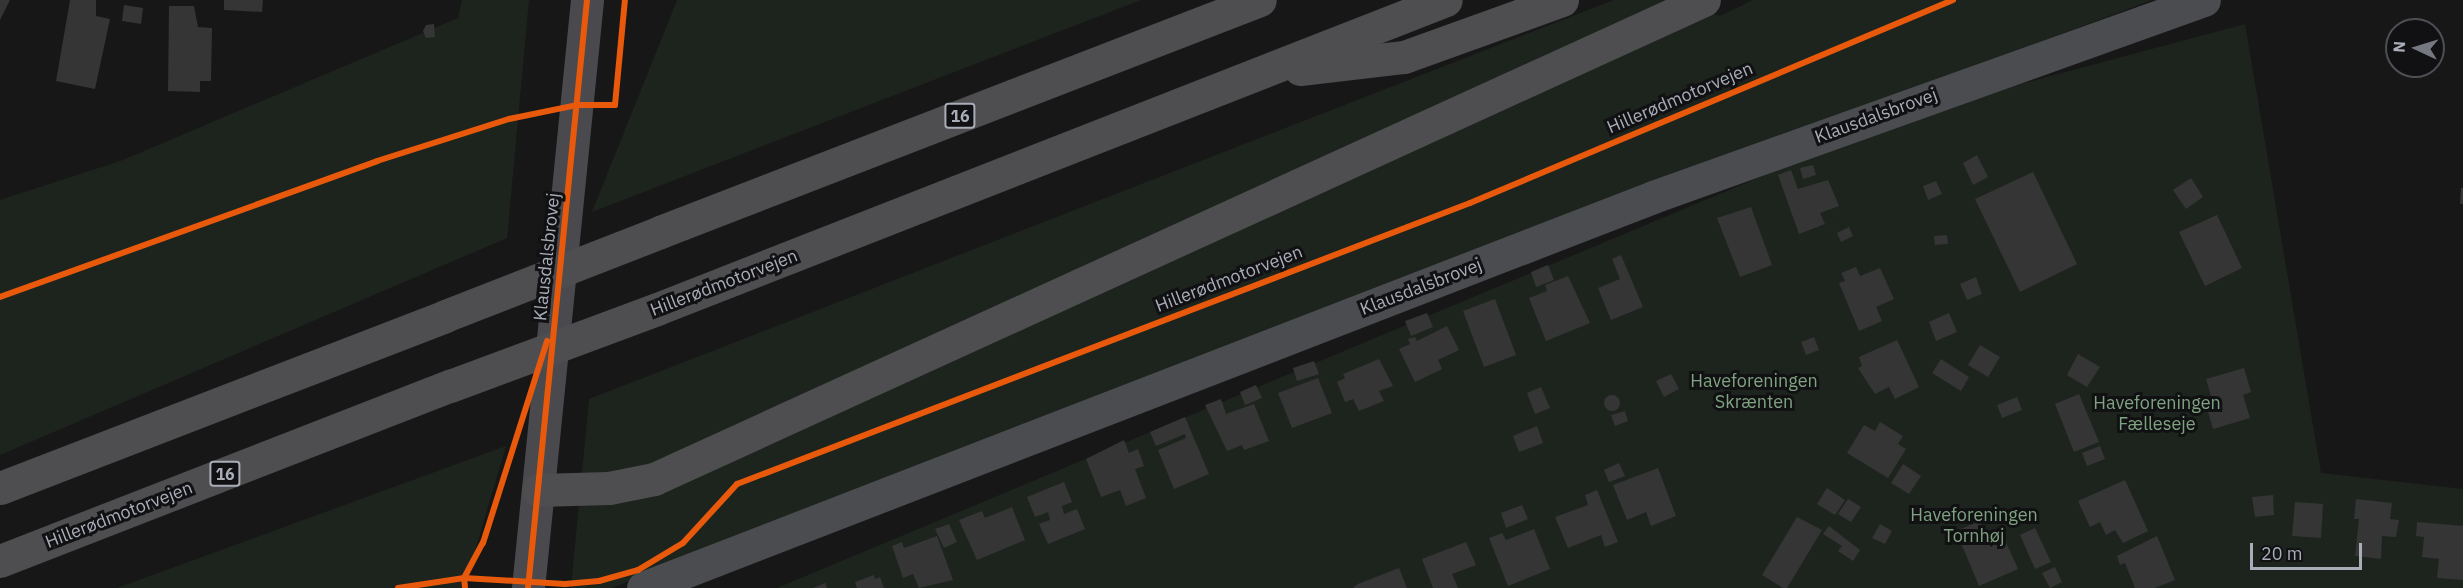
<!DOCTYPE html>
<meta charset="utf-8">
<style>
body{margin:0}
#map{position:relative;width:2463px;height:588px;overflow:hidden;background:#171717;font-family:"IBM Plex Sans",sans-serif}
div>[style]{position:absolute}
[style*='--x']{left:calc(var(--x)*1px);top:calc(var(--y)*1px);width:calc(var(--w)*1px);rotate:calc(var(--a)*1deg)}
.green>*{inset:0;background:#1d241e}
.building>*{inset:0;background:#353536}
.round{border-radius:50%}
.street>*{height:33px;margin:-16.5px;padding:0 16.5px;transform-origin:16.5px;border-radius:16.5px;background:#4b4c50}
.secondary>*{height:33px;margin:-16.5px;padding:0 16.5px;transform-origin:16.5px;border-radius:16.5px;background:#4a4a4e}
.highway>*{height:33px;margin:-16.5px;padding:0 16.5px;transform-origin:16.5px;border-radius:16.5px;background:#4e4e51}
.highway-bridge>*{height:33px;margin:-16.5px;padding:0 16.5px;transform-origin:16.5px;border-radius:16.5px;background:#4e4e51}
.cycleway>*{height:6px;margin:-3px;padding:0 3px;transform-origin:3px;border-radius:3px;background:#e8590c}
span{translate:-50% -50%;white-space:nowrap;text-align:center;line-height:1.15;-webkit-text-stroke:6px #111113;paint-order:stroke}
.shield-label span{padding:2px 4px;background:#111113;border:2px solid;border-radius:4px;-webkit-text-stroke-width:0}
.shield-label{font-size:16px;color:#a8adb8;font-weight:700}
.street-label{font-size:18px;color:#a8adb8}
.park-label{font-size:18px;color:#7fa381}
.north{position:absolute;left:2385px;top:18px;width:60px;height:60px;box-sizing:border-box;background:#111113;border:2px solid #4d4f55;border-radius:50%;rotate:274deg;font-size:16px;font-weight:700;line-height:24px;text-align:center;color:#a8adb8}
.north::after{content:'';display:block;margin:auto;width:21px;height:27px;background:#757880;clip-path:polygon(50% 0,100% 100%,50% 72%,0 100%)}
.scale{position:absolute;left:2250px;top:543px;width:112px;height:27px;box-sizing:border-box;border:3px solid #a8adb8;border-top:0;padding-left:8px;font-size:18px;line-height:21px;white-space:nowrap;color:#a8adb8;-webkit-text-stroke:4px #111113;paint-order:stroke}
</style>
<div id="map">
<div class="green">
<i style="clip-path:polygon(462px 0,529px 0,507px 238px,0 455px,0 200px,123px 160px,458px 18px)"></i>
<i style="clip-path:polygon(677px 0,1141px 0,592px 212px)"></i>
<i style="clip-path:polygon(1614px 0,1667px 0,1720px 16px,1753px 0,2152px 0,1643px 191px,612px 588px,571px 588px,589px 399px)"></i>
<i style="clip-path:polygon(2245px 24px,2321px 473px,2463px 489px,2463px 588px,777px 588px,1916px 112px)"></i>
<i style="clip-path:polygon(506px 446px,464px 588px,117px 588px)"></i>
</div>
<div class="building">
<i style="clip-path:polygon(0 0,10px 0,0 20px)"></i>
<i style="clip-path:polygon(70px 0,96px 0,96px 16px,110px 19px,95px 89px,56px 81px)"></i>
<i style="clip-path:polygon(224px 0,263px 0,262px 12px,224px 10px)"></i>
<i style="clip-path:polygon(124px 5px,143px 8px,141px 24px,122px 21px)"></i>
<i style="clip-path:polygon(169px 6px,194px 6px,198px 27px,212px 28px,211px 81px,200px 81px,200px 92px,168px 91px)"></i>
<i style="clip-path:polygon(434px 24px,435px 37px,426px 38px,423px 31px,426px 25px)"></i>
<i style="clip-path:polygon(1977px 155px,1988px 177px,1973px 185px,1963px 163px)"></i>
<i style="clip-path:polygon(1813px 165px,1816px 175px,1803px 179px,1800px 168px)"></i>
<i style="clip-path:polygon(1791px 170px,1798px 189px,1828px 180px,1839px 206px,1820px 213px,1825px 224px,1799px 234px,1778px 175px)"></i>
<i style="clip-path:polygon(2033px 172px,2077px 264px,2020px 292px,1975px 199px)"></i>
<i style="clip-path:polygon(2191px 178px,2203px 197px,2186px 209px,2173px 190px)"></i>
<i style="clip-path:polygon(1936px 181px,1942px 194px,1928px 200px,1923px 186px)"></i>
<i style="clip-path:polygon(2461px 188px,2463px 188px,2463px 204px,2460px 204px)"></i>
<i style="clip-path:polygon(1751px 207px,1772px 265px,1740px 277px,1717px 218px)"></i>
<i style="clip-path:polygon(2217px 215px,2242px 268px,2205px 286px,2179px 232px)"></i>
<i style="clip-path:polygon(1849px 227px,1853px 236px,1841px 242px,1837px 233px)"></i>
<i style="clip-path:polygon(1947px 235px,1948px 244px,1935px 245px,1934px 236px)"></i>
<i style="clip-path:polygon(1621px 255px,1643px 307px,1611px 320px,1598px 288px,1620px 279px,1612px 259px)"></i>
<i style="clip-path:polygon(1548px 265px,1554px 280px,1536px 287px,1531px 272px)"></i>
<i style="clip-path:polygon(1856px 267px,1860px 276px,1880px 268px,1894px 299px,1876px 307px,1882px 321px,1859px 331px,1839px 283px,1845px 281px,1841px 273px)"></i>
<i style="clip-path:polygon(1568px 276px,1590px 323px,1546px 341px,1529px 298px,1547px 291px,1545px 285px)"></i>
<i style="clip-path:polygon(1976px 277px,1982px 294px,1967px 300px,1960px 284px)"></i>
<i style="clip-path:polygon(1495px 299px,1516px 355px,1484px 367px,1463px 311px)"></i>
<i style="clip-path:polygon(1427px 313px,1433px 327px,1411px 336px,1405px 321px)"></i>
<i style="clip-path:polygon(1949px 313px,1957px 332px,1936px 341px,1929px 322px)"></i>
<i style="clip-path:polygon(1447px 326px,1459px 350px,1438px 360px,1442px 369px,1415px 382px,1399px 349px,1410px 344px,1408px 339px,1415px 337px,1417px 341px)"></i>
<i style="clip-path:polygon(1814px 337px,1819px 350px,1806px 355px,1801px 342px)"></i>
<i style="clip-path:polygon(1897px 340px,1919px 387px,1895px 399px,1889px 387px,1875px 394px,1858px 368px,1862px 366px,1859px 357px)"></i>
<i style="clip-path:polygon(1980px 345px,2000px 357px,1988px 377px,1968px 365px)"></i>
<i style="clip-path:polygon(2078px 354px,2100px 367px,2087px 387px,2067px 375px)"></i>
<i style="clip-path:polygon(1379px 359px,1393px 386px,1379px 391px,1384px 401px,1359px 411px,1353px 399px,1345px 402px,1337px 382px,1345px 378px,1343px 374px)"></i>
<i style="clip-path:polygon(1941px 359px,1969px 377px,1961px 391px,1932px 373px)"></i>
<i style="clip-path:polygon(1314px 361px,1319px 374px,1297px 381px,1293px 368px)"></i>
<i style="clip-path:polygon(2244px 368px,2251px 392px,2243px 395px,2250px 418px,2213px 429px,2208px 412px,2215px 410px,2206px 379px)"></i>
<i style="clip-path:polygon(1671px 374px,1679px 389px,1664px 397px,1656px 381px)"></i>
<i style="clip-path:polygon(1318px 378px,1332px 413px,1292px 428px,1278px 393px)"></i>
<i style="clip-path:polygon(1256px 385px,1262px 398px,1245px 405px,1240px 392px)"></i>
<i style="clip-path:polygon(1541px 387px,1550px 408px,1535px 414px,1527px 393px)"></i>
<i style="clip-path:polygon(2079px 394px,2099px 442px,2074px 452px,2055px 404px)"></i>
<i class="round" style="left:1604px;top:395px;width:16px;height:16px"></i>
<i style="clip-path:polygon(2017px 397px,2022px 410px,2002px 418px,1997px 405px)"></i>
<i style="clip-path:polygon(1221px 399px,1226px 414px,1254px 404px,1269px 441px,1244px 450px,1242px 445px,1227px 451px,1205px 405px)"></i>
<i style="clip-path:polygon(1625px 411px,1628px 421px,1615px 426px,1611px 415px)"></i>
<i style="clip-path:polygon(1185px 417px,1209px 474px,1174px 489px,1158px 450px,1186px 438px,1185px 434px,1156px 446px,1150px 432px)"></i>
<i style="clip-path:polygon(1880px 422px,1903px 436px,1898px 444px,1906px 449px,1888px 478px,1847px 453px,1864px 425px,1875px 431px)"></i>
<i style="clip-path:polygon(1537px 426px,1543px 443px,1519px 452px,1513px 436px)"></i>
<i style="clip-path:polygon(1124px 440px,1129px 453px,1138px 449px,1144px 466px,1135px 469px,1146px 498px,1126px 506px,1120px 490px,1101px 497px,1086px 459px)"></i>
<i style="clip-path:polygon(2100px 446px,2105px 459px,2087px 466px,2082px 453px)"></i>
<i style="clip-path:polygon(1619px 463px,1625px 476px,1609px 482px,1604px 470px)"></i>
<i style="clip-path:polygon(1903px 464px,1921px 476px,1909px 494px,1891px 483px)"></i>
<i style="clip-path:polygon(1658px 468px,1676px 516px,1651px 526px,1646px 512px,1627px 520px,1613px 485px)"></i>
<i style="clip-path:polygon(2125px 480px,2148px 531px,2123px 543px,2115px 530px,2106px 535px,2100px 522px,2090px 527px,2078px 501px)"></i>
<i style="clip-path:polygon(1064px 482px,1072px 502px,1062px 506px,1064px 514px,1077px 509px,1085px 529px,1048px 544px,1039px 524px,1050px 520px,1048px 512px,1035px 517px,1027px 497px)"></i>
<i style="clip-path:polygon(1827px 488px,1845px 500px,1835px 515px,1817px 504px)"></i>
<i style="clip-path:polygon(1597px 490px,1618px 542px,1605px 547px,1601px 535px,1568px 548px,1555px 517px,1588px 505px,1585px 495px)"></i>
<i style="clip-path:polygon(2273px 495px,2274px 515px,2255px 517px,2252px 497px)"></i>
<i style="clip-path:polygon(1848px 499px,1861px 507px,1851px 522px,1838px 514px)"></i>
<i style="clip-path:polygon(2356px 499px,2392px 503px,2390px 519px,2399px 520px,2396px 537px,2382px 536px,2381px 559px,2355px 556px,2359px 519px,2354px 519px)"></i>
<i style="clip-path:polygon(2295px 502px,2323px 504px,2321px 538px,2292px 536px)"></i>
<i style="clip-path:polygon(1522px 505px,1528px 519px,1506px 528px,1501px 513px)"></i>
<i style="clip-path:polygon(1012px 507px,1025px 540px,977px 560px,959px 520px,982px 511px,985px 518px)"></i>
<i style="clip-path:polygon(1797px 517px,1822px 530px,1787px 588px,1783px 588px,1762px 575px)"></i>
<i style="clip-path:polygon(1980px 521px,1987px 537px,2001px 531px,2018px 569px,1979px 586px,1956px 531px)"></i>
<i style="clip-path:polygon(2417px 522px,2463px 526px,2463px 580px,2437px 578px,2439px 559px,2422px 557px,2424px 537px,2416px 536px)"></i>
<i style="clip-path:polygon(949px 524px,957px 542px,944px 548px,935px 529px)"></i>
<i style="clip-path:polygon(1880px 524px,1892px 531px,1885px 544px,1872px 538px)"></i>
<i style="clip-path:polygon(1829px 526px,1860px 550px,1853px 561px,1838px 551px,1842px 546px,1823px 534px)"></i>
<i style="clip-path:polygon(2035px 528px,2051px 562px,2035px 569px,2020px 535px)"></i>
<i style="clip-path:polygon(1534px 529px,1550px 569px,1508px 586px,1489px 538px,1502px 533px,1506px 540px)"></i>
<i style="clip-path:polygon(937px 536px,953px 580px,919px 588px,913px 574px,903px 578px,892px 546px,902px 542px,904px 548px)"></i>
<i style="clip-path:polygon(2157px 536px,2175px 580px,2155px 588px,2135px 588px,2125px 563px,2120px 565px,2117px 556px)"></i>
<i style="clip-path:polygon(1466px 542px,1476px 565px,1452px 574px,1458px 588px,1433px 588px,1422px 559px)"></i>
<i style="clip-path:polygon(2055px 567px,2062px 582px,2050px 588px,2042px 573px)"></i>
<i style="clip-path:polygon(1399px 568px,1407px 588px,1353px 588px,1358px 584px)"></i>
<i style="clip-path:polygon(874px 575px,875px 579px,880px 577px,884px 588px,857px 588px,855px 582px)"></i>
<i style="clip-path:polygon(825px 583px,827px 588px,813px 588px)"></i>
</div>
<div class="street">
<i style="--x:643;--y:588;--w:1083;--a:-21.16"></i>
<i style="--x:1653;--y:197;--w:585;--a:-19.67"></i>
</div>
<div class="secondary">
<i style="--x:528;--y:588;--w:591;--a:-84.27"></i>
</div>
<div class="highway">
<i style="--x:1300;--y:69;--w:105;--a:-6.6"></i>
<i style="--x:1404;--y:57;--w:168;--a:-19.8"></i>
<i style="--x:660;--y:232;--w:643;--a:-21.14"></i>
<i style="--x:657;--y:309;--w:847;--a:-21.39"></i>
<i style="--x:0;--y:488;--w:477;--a:-21.1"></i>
<i style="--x:538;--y:490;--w:71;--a:-1.6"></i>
<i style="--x:609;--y:488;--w:46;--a:-11.3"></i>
<i style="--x:654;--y:479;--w:1154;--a:-24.52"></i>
<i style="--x:0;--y:561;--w:483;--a:-21.3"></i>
</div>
<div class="highway-bridge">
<i style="--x:445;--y:316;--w:231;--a:-21.3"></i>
<i style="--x:450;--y:386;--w:221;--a:-20.4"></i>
</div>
<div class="cycleway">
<i style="--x:0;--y:297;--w:401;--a:-19.8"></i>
<i style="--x:377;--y:161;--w:139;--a:-17.7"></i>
<i style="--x:509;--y:119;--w:69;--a:-11.6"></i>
<i style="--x:577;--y:105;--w:38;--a:0"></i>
<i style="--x:615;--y:105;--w:105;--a:-84.6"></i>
<i style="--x:465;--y:587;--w:9;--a:-96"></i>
<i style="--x:464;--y:578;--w:40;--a:-62"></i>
<i style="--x:483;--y:543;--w:212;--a:-72.4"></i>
<i style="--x:398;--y:588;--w:67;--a:-8.6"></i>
<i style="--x:464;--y:578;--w:101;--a:3.4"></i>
<i style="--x:565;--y:584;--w:34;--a:-5"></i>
<i style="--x:599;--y:581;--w:41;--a:-15.8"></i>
<i style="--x:638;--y:570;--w:52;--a:-31"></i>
<i style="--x:683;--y:543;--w:80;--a:-47.5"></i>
<i style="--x:737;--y:484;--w:785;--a:-20.97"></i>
<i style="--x:1470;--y:203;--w:524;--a:-22.8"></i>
<i style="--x:528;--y:588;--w:591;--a:-84.27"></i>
</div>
<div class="shield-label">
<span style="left:960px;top:116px">16</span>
<span style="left:225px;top:474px">16</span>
</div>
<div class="street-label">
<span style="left:1680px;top:98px;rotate:-23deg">Hillerødmotorvejen</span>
<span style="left:1876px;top:116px;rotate:-20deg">Klausdalsbrovej</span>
<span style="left:547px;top:257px;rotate:-84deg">Klausdalsbrovej</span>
<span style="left:1229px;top:279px;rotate:-21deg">Hillerødmotorvejen</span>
<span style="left:724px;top:283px;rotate:-21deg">Hillerødmotorvejen</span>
<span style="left:1421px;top:287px;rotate:-21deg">Klausdalsbrovej</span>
<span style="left:119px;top:515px;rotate:-21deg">Hillerødmotorvejen</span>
</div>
<div class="park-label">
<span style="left:1754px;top:392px">Haveforeningen<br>Skrænten</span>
<span style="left:2157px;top:414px">Haveforeningen<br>Fælleseje</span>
<span style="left:1974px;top:526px">Haveforeningen<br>Tornhøj</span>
</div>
<div class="north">N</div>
<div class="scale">20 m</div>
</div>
